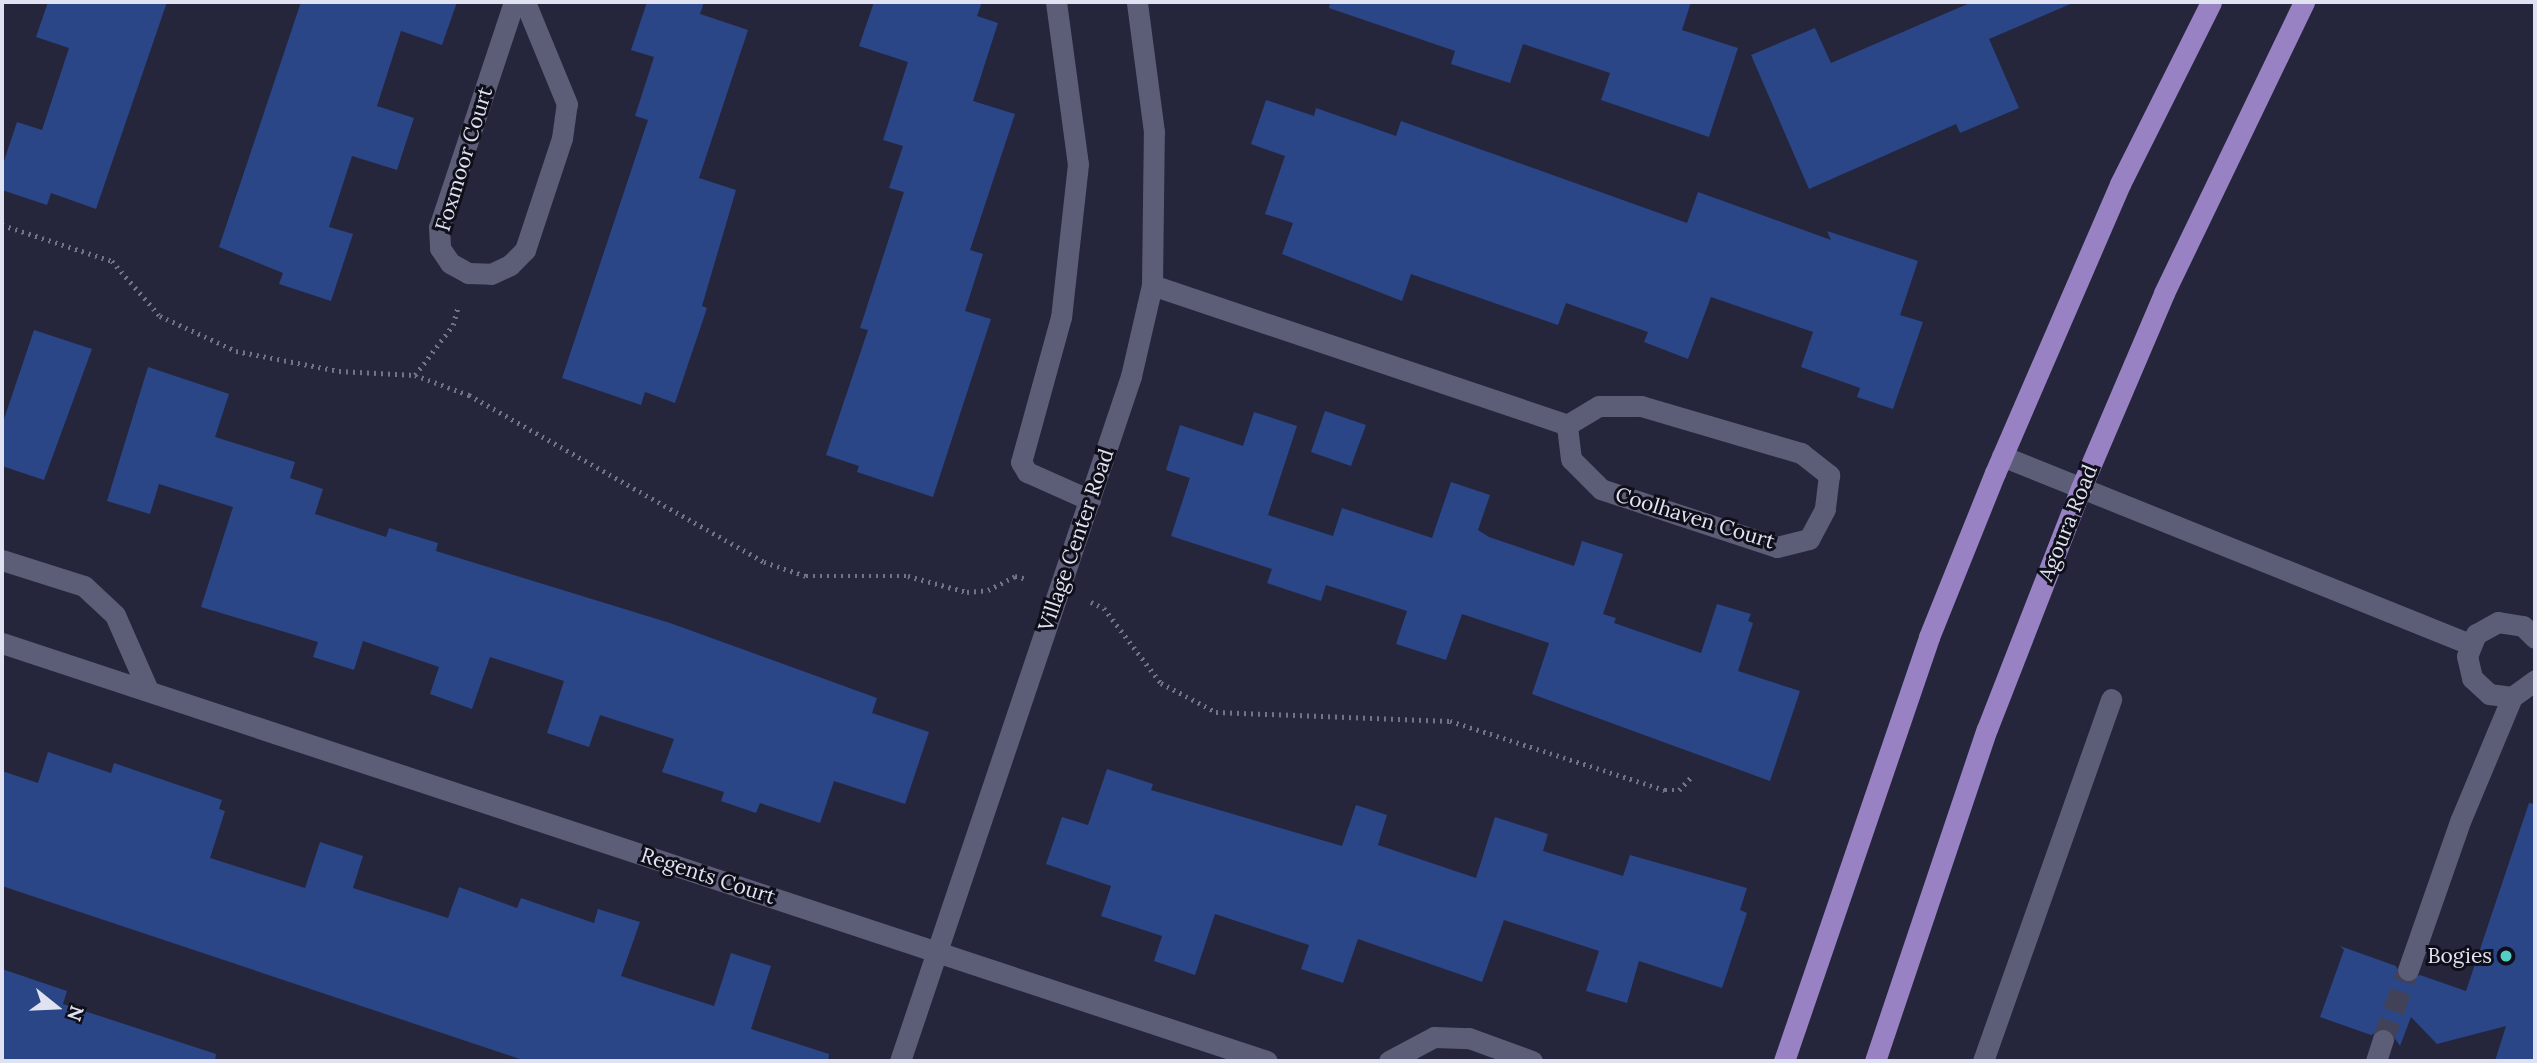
<!DOCTYPE html>
<style>
body{margin:0}
#map{position:relative;width:2537px;height:1063px;overflow:hidden;background:#25253c;font-family:Lora,serif}
div>[style]{position:absolute}
[style*='--x']{left:calc(var(--x)*1px);top:calc(var(--y)*1px);width:calc(var(--w)*1px);rotate:calc(var(--a)*1deg)}
.building>*{inset:0;background:#2a4687}
.minor-tunnel>*{height:21px;margin-top:-10.5px;transform-origin:0;background:repeating-linear-gradient(90deg,#414157 0 21px,transparent 0 31px)}
.path>*{height:4.5px;margin-top:-2.25px;transform-origin:0;background:repeating-linear-gradient(90deg,#737387 0 2px,transparent 0 7px)}
.minor>*{height:21px;margin:-10.5px;padding:0 10.5px;transform-origin:10.5px;border-radius:10.5px;background:#5c5d77}
.major>*{height:21px;margin:-10.5px;padding:0 10.5px;transform-origin:10.5px;border-radius:10.5px;background:#9882c3}
.dots>*{width:19px;height:19px;translate:-50% -50%;box-sizing:border-box;border:4px solid #0f0f1a;border-radius:50%}
span{translate:-50% -50%;white-space:nowrap;text-align:center;line-height:1.15;-webkit-text-stroke:6px #0f0f1a;paint-order:stroke}
.street-label{font-size:21px;color:#e0e1f1}
.poi-label{font-size:21px;color:#e0e1f1}
.right{translate:-100% -50%;text-align:right}
.frame{position:absolute;inset:0;border:4px solid #e0e1f1;pointer-events:none}
.north{position:absolute;left:21px;top:972px;width:70px;height:70px;-webkit-text-stroke:5px #0f0f1a;paint-order:stroke;rotate:108deg;font-size:19px;font-weight:700;line-height:28px;text-align:center;color:#e0e1f1}
.north::after{content:'';display:block;margin:auto;width:24px;height:32px;background:#e0e1f1;clip-path:polygon(50% 0,100% 100%,50% 72%,0 100%)}
</style>
<div id="map">
<div class="building">
<i style="clip-path:polygon(48px 2px,167px 2px,96px 209px,51px 193px,47px 205px,2px 190px,2px 167px,17px 122px,42px 130px,69px 48px,36px 37px)"></i>
<i style="clip-path:polygon(301px 2px,457px 2px,442px 45px,401px 31px,377px 106px,414px 118px,397px 170px,352px 156px,329px 227px,353px 234px,331px 301px,279px 284px,283px 273px,219px 247px)"></i>
<i style="clip-path:polygon(647px 2px,704px 2px,700px 14px,748px 30px,699px 178px,736px 190px,702px 306px,707px 308px,675px 403px,645px 392px,641px 405px,562px 378px,648px 120px,635px 116px,654px 57px,631px 50px)"></i>
<i style="clip-path:polygon(874px 2px,982px 2px,977px 16px,998px 23px,973px 101px,1015px 114px,970px 250px,983px 254px,965px 311px,991px 319px,933px 497px,857px 472px,859px 466px,826px 455px,868px 330px,860px 328px,904px 192px,889px 188px,903px 146px,883px 140px,908px 62px,859px 46px)"></i>
<i style="clip-path:polygon(1330px 2px,1691px 2px,1682px 30px,1738px 48px,1709px 137px,1601px 100px,1610px 73px,1523px 44px,1510px 83px,1451px 64px,1455px 51px,1329px 8px)"></i>
<i style="clip-path:polygon(1972px 2px,2075px 2px,1989px 39px,2019px 108px,1960px 133px,1956px 124px,1809px 189px,1751px 55px,1815px 28px,1831px 63px)"></i>
<i style="clip-path:polygon(1266px 100px,1314px 116px,1316px 108px,1396px 136px,1401px 121px,1687px 223px,1698px 192px,1831px 240px,1827px 231px,1918px 261px,1900px 315px,1923px 322px,1893px 409px,1857px 397px,1860px 388px,1801px 367px,1813px 332px,1711px 297px,1688px 359px,1644px 342px,1648px 332px,1566px 303px,1558px 325px,1411px 274px,1402px 301px,1282px 254px,1293px 223px,1265px 214px,1285px 156px,1251px 144px)"></i>
<i style="clip-path:polygon(34px 330px,92px 349px,44px 480px,2px 466px,2px 425px)"></i>
<i style="clip-path:polygon(148px 367px,229px 394px,215px 437px,295px 462px,290px 478px,323px 489px,315px 514px,386px 537px,389px 528px,438px 543px,436px 551px,670px 623px,877px 698px,872px 713px,929px 732px,905px 804px,834px 781px,820px 823px,760px 803px,756px 813px,721px 801px,724px 792px,662px 772px,674px 739px,600px 715px,589px 747px,547px 733px,564px 681px,490px 657px,472px 709px,430px 694px,439px 667px,363px 641px,354px 670px,313px 657px,318px 642px,201px 607px,233px 507px,159px 484px,150px 514px,107px 501px)"></i>
<i style="clip-path:polygon(1325px 411px,1366px 425px,1351px 466px,1311px 452px)"></i>
<i style="clip-path:polygon(1254px 412px,1297px 426px,1268px 515px,1333px 536px,1342px 508px,1432px 538px,1451px 482px,1490px 495px,1478px 530px,1489px 537px,1574px 566px,1582px 541px,1623px 554px,1603px 614px,1616px 618px,1614px 623px,1701px 653px,1717px 604px,1751px 614px,1748px 621px,1753px 623px,1738px 671px,1800px 691px,1770px 781px,1532px 694px,1549px 643px,1462px 614px,1446px 660px,1396px 644px,1407px 611px,1326px 585px,1321px 601px,1267px 583px,1272px 569px,1171px 536px,1190px 478px,1166px 470px,1180px 425px,1243px 446px)"></i>
<i style="clip-path:polygon(48px 752px,111px 773px,114px 763px,222px 800px,219px 809px,225px 811px,210px 858px,305px 888px,320px 842px,363px 856px,353px 888px,448px 918px,459px 887px,517px 908px,521px 898px,594px 923px,598px 909px,640px 922px,621px 976px,714px 1006px,731px 953px,771px 966px,751px 1029px,829px 1054px,828px 1061px,526px 1061px,2px 886px,2px 771px,38px 783px)"></i>
<i style="clip-path:polygon(1107px 769px,1153px 784px,1151px 790px,1342px 846px,1356px 805px,1387px 815px,1378px 845px,1476px 878px,1495px 817px,1548px 834px,1543px 851px,1623px 876px,1630px 855px,1747px 888px,1740px 910px,1747px 913px,1722px 988px,1639px 961px,1627px 1003px,1586px 991px,1599px 951px,1504px 920px,1482px 982px,1358px 939px,1343px 983px,1301px 969px,1309px 945px,1215px 914px,1195px 975px,1154px 961px,1162px 936px,1101px 916px,1111px 886px,1046px 864px,1062px 817px,1088px 825px)"></i>
<i style="clip-path:polygon(2529px 803px,2535px 804px,2535px 1061px,2495px 1061px,2506px 1026px,2437px 1044px,2411px 1017px,2400px 1046px,2388px 1028px,2371px 1035px,2320px 1017px,2344px 950px,2340px 946px,2396px 966px,2403px 982px,2420px 975px,2466px 991px)"></i>
<i style="clip-path:polygon(2px 969px,67px 991px,63px 1004px,216px 1054px,215px 1061px,2px 1061px)"></i>
</div>
<div class="minor-tunnel">
<i style="--x:2383;--y:1040;--w:74;--a:-70.3"></i>
</div>
<div class="path">
<i style="--x:2;--y:225;--w:116;--a:18.1"></i>
<i style="--x:112;--y:261;--w:73;--a:48.9"></i>
<i style="--x:160;--y:316;--w:84;--a:24.7"></i>
<i style="--x:236;--y:351;--w:105;--a:11"></i>
<i style="--x:339;--y:371;--w:76;--a:3"></i>
<i style="--x:415;--y:375;--w:58;--a:20.3"></i>
<i style="--x:469;--y:395;--w:339;--a:29.5"></i>
<i style="--x:764;--y:562;--w:44;--a:18.4"></i>
<i style="--x:806;--y:576;--w:102;--a:0"></i>
<i style="--x:908;--y:576;--w:61;--a:15.2"></i>
<i style="--x:967;--y:592;--w:21;--a:-5"></i>
<i style="--x:988;--y:590;--w:30;--a:-27"></i>
<i style="--x:1015;--y:576;--w:12;--a:14"></i>
<i style="--x:415;--y:375;--w:63;--a:-52.8"></i>
<i style="--x:453;--y:325;--w:20;--a:-75"></i>
<i style="--x:1091;--y:602;--w:14;--a:25"></i>
<i style="--x:1104;--y:608;--w:94;--a:52.8"></i>
<i style="--x:1161;--y:683;--w:62;--a:27.8"></i>
<i style="--x:1216;--y:712;--w:234;--a:2.2"></i>
<i style="--x:1450;--y:721;--w:226;--a:17.8"></i>
<i style="--x:1665;--y:790;--w:14;--a:0"></i>
<i style="--x:1679;--y:790;--w:19;--a:-47"></i>
</div>
<div class="minor">
<i style="--x:514;--y:2;--w:237;--a:108.4"></i>
<i style="--x:439;--y:227;--w:21;--a:87"></i>
<i style="--x:440;--y:248;--w:18;--a:56"></i>
<i style="--x:450;--y:263;--w:21;--a:29"></i>
<i style="--x:468;--y:273;--w:23;--a:2"></i>
<i style="--x:491;--y:274;--w:21;--a:-25"></i>
<i style="--x:510;--y:265;--w:21;--a:-45"></i>
<i style="--x:525;--y:250;--w:118;--a:-71.7"></i>
<i style="--x:562;--y:138;--w:34;--a:-82"></i>
<i style="--x:567;--y:104;--w:110;--a:-112.4"></i>
<i style="--x:1056;--y:2;--w:163;--a:82.3"></i>
<i style="--x:1078;--y:164;--w:154;--a:96.3"></i>
<i style="--x:1061;--y:317;--w:150;--a:105.4"></i>
<i style="--x:1021;--y:462;--w:12;--a:59"></i>
<i style="--x:1027;--y:472;--w:69;--a:24"></i>
<i style="--x:1152;--y:285;--w:438;--a:18.6"></i>
<i style="--x:1567;--y:425;--w:37;--a:-31"></i>
<i style="--x:1599;--y:406;--w:42;--a:0"></i>
<i style="--x:1641;--y:406;--w:167;--a:16.4"></i>
<i style="--x:1801;--y:453;--w:36;--a:38"></i>
<i style="--x:1829;--y:475;--w:34;--a:97"></i>
<i style="--x:1825;--y:509;--w:34;--a:118"></i>
<i style="--x:1809;--y:539;--w:33;--a:166"></i>
<i style="--x:1777;--y:547;--w:185;--a:-161.8"></i>
<i style="--x:1601;--y:489;--w:42;--a:-135"></i>
<i style="--x:1571;--y:459;--w:34;--a:-97"></i>
<i style="--x:2002;--y:456;--w:504;--a:21.89"></i>
<i style="--x:2;--y:560;--w:86;--a:17.6"></i>
<i style="--x:84;--y:586;--w:42;--a:43.1"></i>
<i style="--x:115;--y:615;--w:82;--a:66.3"></i>
<i style="--x:2535;--y:638;--w:17;--a:-135"></i>
<i style="--x:2523;--y:626;--w:25;--a:-171"></i>
<i style="--x:2498;--y:622;--w:25;--a:151"></i>
<i style="--x:2476;--y:634;--w:24;--a:112"></i>
<i style="--x:2467;--y:656;--w:23;--a:77"></i>
<i style="--x:2472;--y:678;--w:23;--a:43"></i>
<i style="--x:2489;--y:694;--w:23;--a:7"></i>
<i style="--x:2512;--y:697;--w:29;--a:-36"></i>
<i style="--x:2;--y:643;--w:1332;--a:18.29"></i>
<i style="--x:2408;--y:970;--w:160;--a:-70.7"></i>
<i style="--x:2461;--y:819;--w:132;--a:-67.3"></i>
<i style="--x:900;--y:1061;--w:723;--a:-71.36"></i>
<i style="--x:1131;--y:376;--w:93;--a:-77"></i>
<i style="--x:1152;--y:285;--w:153;--a:-89.3"></i>
<i style="--x:1154;--y:132;--w:131;--a:-97.5"></i>
<i style="--x:1389;--y:1061;--w:51;--a:-28.1"></i>
<i style="--x:1434;--y:1037;--w:35;--a:2"></i>
<i style="--x:1469;--y:1038;--w:67;--a:20.1"></i>
<i style="--x:1983;--y:1061;--w:384;--a:-70.5"></i>
<i style="--x:2376;--y:1061;--w:22;--a:-72"></i>
</div>
<div class="major">
<i style="--x:1784;--y:1061;--w:448;--a:-71.1"></i>
<i style="--x:1929;--y:637;--w:177;--a:-68.1"></i>
<i style="--x:1995;--y:473;--w:315;--a:-66.6"></i>
<i style="--x:2120;--y:184;--w:203;--a:-63.4"></i>
<i style="--x:1875;--y:1061;--w:350;--a:-71.4"></i>
<i style="--x:1987;--y:729;--w:259;--a:-68.7"></i>
<i style="--x:2081;--y:488;--w:212;--a:-66.9"></i>
<i style="--x:2164;--y:293;--w:323;--a:-64.3"></i>
</div>
<div class="dots">
<i style="left:2506px;top:956px;background:#55cec6"></i>
</div>
<div class="street-label">
<span style="left:464px;top:159px;rotate:-73deg">Foxmoor Court</span>
<span style="left:1695px;top:518px;rotate:17deg">Coolhaven Court</span>
<span style="left:2068px;top:523px;rotate:-68deg">Agoura Road</span>
<span style="left:1076px;top:540px;rotate:-71deg">Village Center Road</span>
<span style="left:708px;top:876px;rotate:18deg">Regents Court</span>
</div>
<div class="poi-label">
<span class="right" style="left:2492px;top:956px">Bogies</span>
</div>
<div class="frame"></div>
<div class="north">N</div>
</div>
